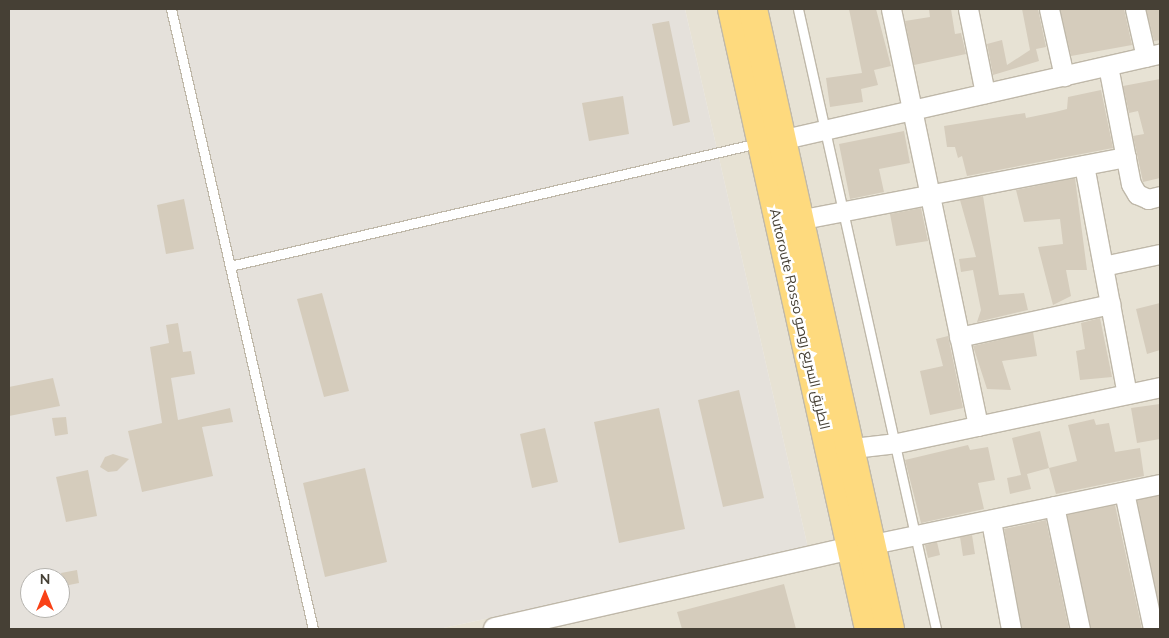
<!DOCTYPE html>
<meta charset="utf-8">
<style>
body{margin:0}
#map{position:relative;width:1169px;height:638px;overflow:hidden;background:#f3f0e6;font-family:Mulish,Cairo,sans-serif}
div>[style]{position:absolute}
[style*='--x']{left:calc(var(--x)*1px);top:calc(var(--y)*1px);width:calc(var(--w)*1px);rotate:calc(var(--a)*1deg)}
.residential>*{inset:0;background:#e7e2d4}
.industrial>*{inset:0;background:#e5e1db}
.building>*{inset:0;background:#d5ccbc}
.roads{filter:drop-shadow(1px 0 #bfb8a9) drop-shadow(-1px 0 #bfb8a9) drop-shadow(0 1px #bfb8a9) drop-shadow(0 -1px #bfb8a9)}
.service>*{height:9px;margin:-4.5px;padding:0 4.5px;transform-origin:4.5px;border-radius:4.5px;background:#fff}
.minor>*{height:19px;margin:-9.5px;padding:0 9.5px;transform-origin:9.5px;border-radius:9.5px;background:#fff}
.tertiary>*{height:22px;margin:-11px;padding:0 11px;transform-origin:11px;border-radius:11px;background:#fff}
.trunk>*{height:28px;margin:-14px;padding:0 14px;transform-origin:14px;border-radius:14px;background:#feda7e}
span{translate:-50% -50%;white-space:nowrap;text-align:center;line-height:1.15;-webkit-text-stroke:5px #fff;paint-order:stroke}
.street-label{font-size:14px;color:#464035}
.frame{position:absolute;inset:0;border:10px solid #464035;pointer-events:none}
.north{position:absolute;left:20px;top:568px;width:50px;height:50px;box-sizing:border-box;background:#fff;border:1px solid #b5b3ae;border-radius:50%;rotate:0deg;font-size:14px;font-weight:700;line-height:20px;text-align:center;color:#464035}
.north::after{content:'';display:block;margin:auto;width:18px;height:22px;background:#f94217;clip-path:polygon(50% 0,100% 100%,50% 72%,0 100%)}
</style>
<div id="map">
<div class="residential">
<i style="clip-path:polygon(685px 9px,1160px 9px,1160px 629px,439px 629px,808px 548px)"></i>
</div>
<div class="industrial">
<i style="clip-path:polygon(evenodd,9px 9px,685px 9px,808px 548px,439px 629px,9px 629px,9px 9px,30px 578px,60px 578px,60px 608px,30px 608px,30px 578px)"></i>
</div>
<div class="building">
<i style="clip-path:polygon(849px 9px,876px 9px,891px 66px,874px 70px,878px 85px,861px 89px,863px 102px,830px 107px,826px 78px,862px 73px)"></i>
<i style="clip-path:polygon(929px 9px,951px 9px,955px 34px,961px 33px,966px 54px,914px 65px,905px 21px,930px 17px)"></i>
<i style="clip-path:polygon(1022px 9px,1038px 9px,1046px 47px,1036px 49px,1039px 61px,993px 75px,987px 44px,1002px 40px,1007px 65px,1030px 50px)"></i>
<i style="clip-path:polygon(1060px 9px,1124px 9px,1132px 45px,1071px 56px)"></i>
<i style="clip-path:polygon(1146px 9px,1160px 9px,1160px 40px,1154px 41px)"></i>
<i style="clip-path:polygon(669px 21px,690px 122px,673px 126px,652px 24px)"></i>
<i style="clip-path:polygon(1160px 79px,1160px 178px,1143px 182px,1133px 136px,1144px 134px,1138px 111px,1129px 113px,1123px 86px)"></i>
<i style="clip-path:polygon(1101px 90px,1113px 148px,967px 176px,962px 156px,958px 158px,955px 147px,947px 147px,944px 126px,1025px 113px,1026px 118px,1055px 112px,1067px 109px,1068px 97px)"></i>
<i style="clip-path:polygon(623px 96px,629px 134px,589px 141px,582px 103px)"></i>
<i style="clip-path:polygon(904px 131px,910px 163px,879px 169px,884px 192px,850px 199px,839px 144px)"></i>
<i style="clip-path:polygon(1075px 178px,1087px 270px,1066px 270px,1071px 296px,1053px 305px,1038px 247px,1063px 244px,1060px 219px,1024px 222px,1016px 190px)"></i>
<i style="clip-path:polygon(983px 196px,999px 295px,1024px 293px,1028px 310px,977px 322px,981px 310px,973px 270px,961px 272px,959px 259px,976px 257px,960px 200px)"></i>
<i style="clip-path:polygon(184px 199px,194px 249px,166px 254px,157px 205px)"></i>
<i style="clip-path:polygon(921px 208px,928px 241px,896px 246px,890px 214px)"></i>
<i style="clip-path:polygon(322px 293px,349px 391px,324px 397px,297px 299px)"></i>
<i style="clip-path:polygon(1160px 303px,1160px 350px,1147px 354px,1136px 309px)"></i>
<i style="clip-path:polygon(1100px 318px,1112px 377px,1080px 380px,1076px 351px,1085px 349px,1081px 323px)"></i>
<i style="clip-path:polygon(178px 323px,183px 352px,191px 351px,195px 374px,171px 378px,178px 420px,230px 408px,233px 422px,202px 427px,213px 476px,142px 492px,128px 431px,162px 423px,150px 347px,169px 343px,166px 325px)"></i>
<i style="clip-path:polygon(1033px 332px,1037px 356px,1002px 361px,1011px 390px,987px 389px,973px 346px)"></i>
<i style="clip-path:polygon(948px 336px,963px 408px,930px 415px,920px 371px,943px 366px,936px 339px)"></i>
<i style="clip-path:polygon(53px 378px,60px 406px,9px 416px,9px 387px)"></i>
<i style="clip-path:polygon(739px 390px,764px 498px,723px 507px,698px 400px)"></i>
<i style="clip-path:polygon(1160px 404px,1160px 439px,1137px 443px,1131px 408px)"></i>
<i style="clip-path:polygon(659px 408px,685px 529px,619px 543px,594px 422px)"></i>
<i style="clip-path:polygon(66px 417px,68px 434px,55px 436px,52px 418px)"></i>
<i style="clip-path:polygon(1094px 419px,1096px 425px,1109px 423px,1115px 452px,1140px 448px,1144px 476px,1056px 494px,1049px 468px,1077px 461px,1068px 425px)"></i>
<i style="clip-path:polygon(545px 428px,558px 482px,532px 488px,520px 434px)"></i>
<i style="clip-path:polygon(1040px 431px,1049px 468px,1027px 474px,1031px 489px,1010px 494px,1007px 478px,1021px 475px,1012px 438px)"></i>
<i style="clip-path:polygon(968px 445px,970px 450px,988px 447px,995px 480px,978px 483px,984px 509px,921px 523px,905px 460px)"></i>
<i style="clip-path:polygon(113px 454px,129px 459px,117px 471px,108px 472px,100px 467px,105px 457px)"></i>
<i style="clip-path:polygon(365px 468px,387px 562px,325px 577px,303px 483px)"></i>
<i style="clip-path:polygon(88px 470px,97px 516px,66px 522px,56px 477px)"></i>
<i style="clip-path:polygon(1160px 495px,1160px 609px,1137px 500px)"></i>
<i style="clip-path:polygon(1115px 505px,1142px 629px,1091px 629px,1067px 515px)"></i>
<i style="clip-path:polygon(1046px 520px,1069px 629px,1022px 629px,1004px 529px)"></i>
<i style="clip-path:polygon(972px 535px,975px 554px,963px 556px,960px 537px)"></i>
<i style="clip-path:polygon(937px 542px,940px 555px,928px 558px,925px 545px)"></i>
<i style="clip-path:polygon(77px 570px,79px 583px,64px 586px,61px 573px)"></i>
<i style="clip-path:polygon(784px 584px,796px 629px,682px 629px,677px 612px)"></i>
</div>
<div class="roads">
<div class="service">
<i style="--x:171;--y:9;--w:636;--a:77.1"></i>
<i style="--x:798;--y:9;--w:635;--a:77.45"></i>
<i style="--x:230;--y:266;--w:542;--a:-13.11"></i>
</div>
<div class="minor">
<i style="--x:891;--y:9;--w:426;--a:78.2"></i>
<i style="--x:968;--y:9;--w:86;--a:78.6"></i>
<i style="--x:1049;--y:9;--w:69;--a:77.4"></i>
<i style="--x:1135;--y:9;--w:49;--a:77.1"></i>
<i style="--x:1108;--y:66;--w:120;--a:79"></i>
<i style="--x:1131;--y:184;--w:12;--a:59"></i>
<i style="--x:1137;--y:194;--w:12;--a:24"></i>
<i style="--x:1148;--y:199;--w:12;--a:-14"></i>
<i style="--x:780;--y:140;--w:390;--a:-12.8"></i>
<i style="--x:1084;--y:165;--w:233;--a:79.4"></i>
<i style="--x:798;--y:220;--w:334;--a:-10.9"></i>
<i style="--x:1103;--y:266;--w:58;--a:-11.9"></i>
<i style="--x:959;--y:337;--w:155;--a:-12.3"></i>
<i style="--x:853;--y:448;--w:44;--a:-6.5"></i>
<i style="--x:897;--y:443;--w:269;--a:-12"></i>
<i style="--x:1124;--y:492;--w:140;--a:78"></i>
<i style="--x:1054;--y:506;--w:126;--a:78.1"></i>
<i style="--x:991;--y:521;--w:110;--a:79.5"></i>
<i style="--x:873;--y:544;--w:293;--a:-11.8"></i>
</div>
<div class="tertiary">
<i style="--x:495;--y:629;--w:366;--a:-12.8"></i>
</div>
<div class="trunk">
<i style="--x:732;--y:9;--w:635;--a:77.54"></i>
<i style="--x:753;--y:9;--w:635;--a:77.54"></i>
</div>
</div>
<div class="street-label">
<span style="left:800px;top:319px;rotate:77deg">Autoroute Rosso الطريق السريع روصو</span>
</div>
<div class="frame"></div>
<div class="north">N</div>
</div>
